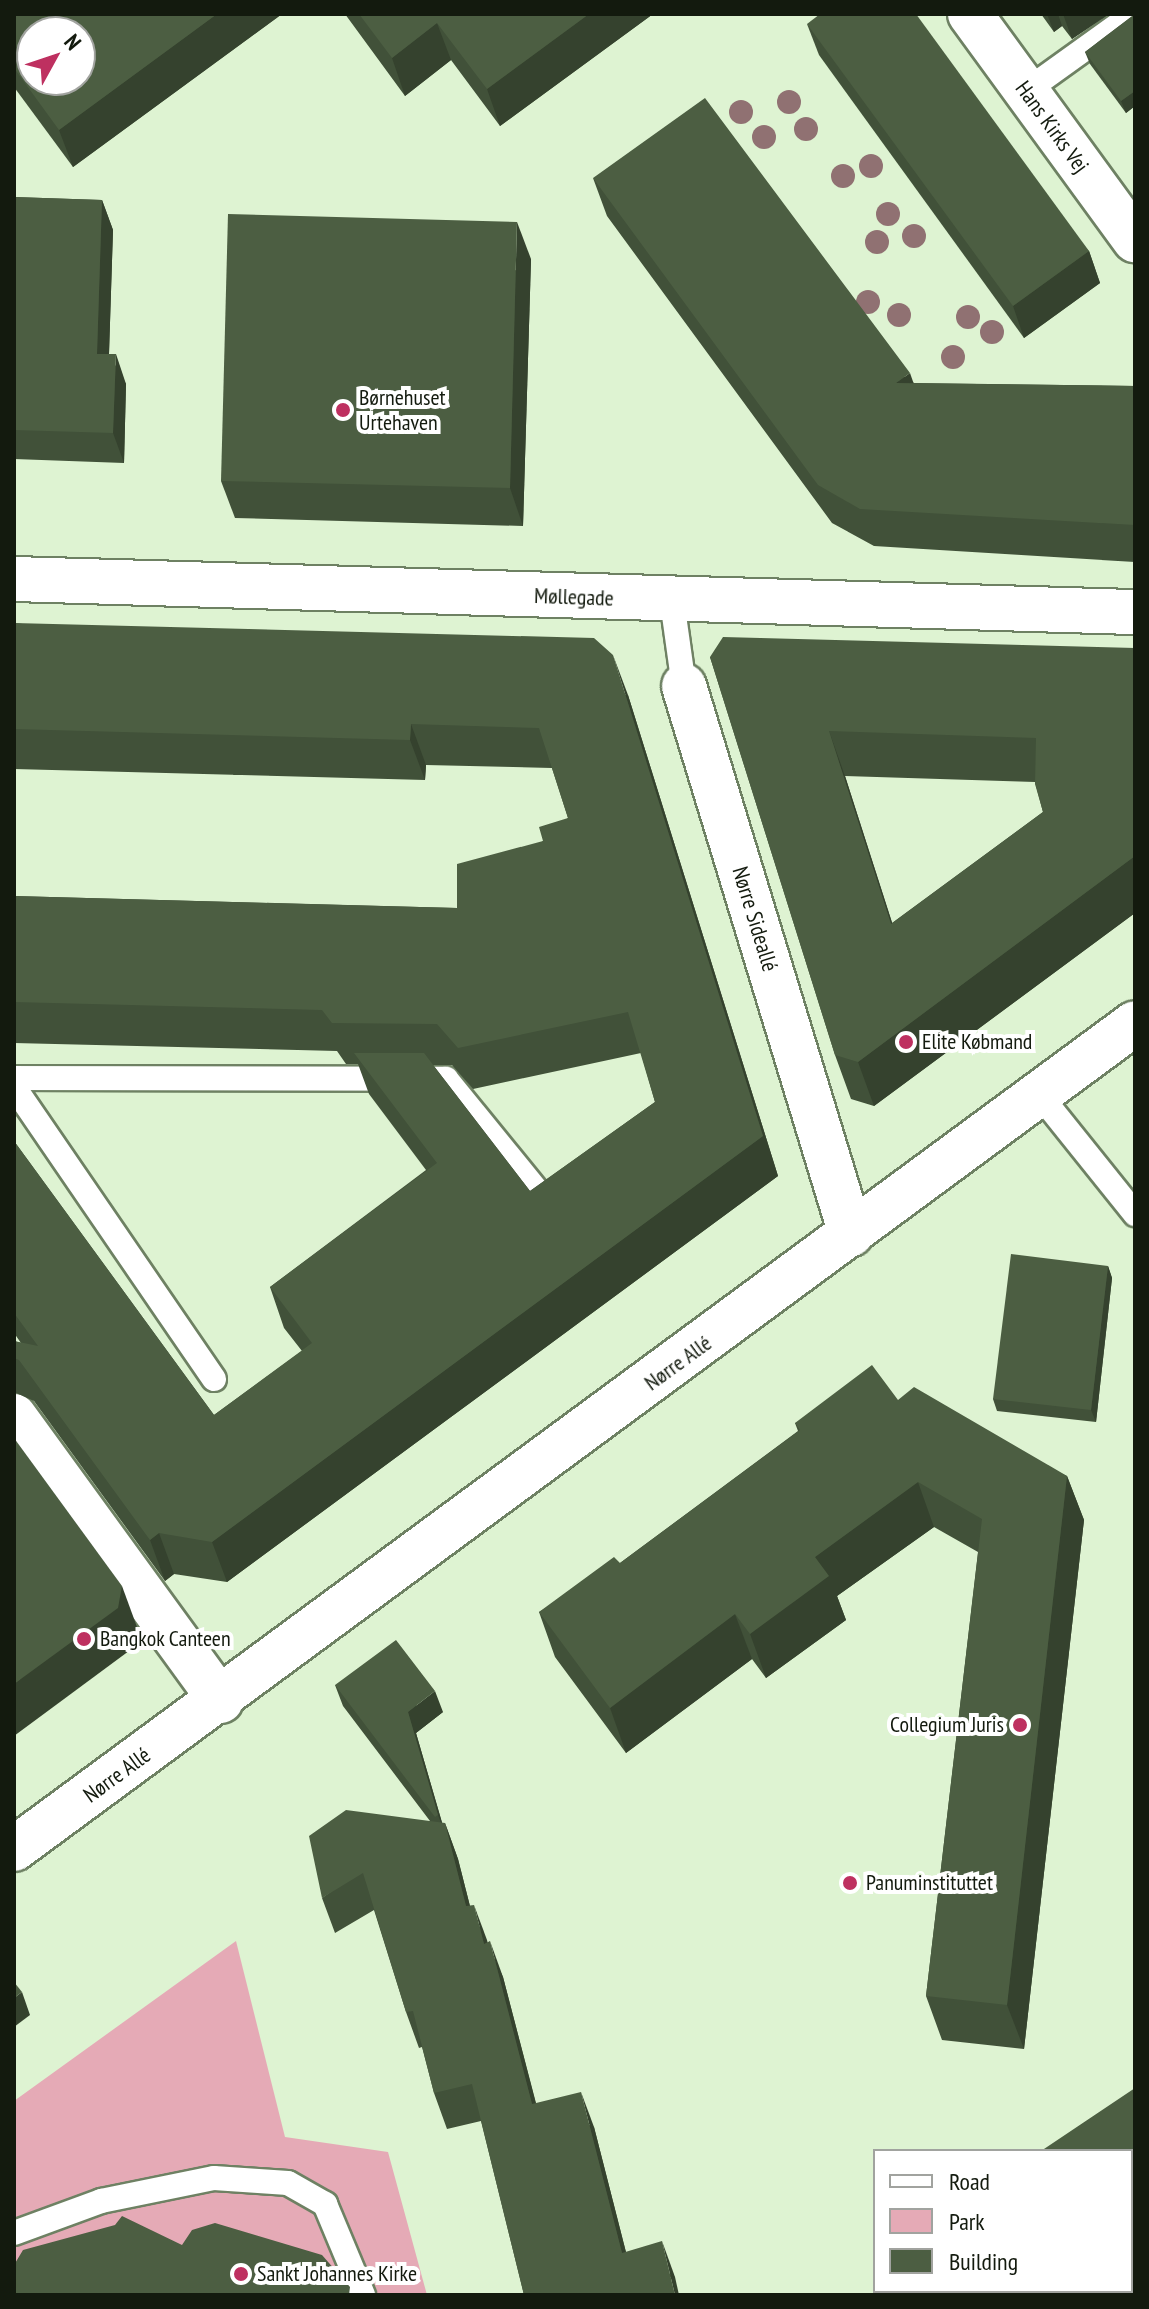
<!DOCTYPE html>
<meta charset="utf-8">
<style>
body{margin:0}
#map{position:relative;width:1149px;height:2309px;overflow:hidden;background:#def3d2;font-family:"PT Sans Narrow",sans-serif}
div>[style]{position:absolute}
[style*='--x']{left:calc(var(--x)*1px);top:calc(var(--y)*1px);width:calc(var(--w)*1px);rotate:calc(var(--a)*1deg)}
.green>*{inset:0;background:#e5aab6}
.roads{filter:drop-shadow(2px 0 #6e8163) drop-shadow(-2px 0 #6e8163) drop-shadow(0 2px #6e8163) drop-shadow(0 -2px #6e8163)}
.lane>*{height:24px;margin:-12px;padding:0 12px;transform-origin:12px;border-radius:12px;background:#fff}
.street>*{height:44px;margin:-22px;padding:0 22px;transform-origin:22px;border-radius:22px;background:#fff}
.secondary>*{height:44px;margin:-22px;padding:0 22px;transform-origin:22px;border-radius:22px;background:#fff}
.trees>*{width:24px;height:24px;margin:-12px;border-radius:50%;background:#907172}
.wall>*{inset:0;background:#415139}
.shaded-wall>*{inset:0;background:#35422e}
.building>*{inset:0;background:#4c5e42}
.dots>*{width:22px;height:22px;translate:-50% -50%;box-sizing:border-box;border:4px solid #fff;border-radius:50%}
span{translate:-50% -50%;white-space:nowrap;text-align:center;line-height:1.15;-webkit-text-stroke:8px #fff;paint-order:stroke}
.street-label{font-size:22px;color:#131a0e}
.poi-label{font-size:22px;color:#131a0e}
.left{translate:0 -50%;text-align:left}
.right{translate:-100% -50%;text-align:right}
.frame{position:absolute;inset:0;border:16px solid #131a0e;pointer-events:none}
.legend{position:absolute;left:873px;top:2149px;width:260px;height:144px;box-sizing:border-box;background:#fff;border:2px solid #a1a39f;margin:0;padding:10px 14px;list-style:none;font-size:24px;color:#131a0e}
.legend li{display:flex;align-items:center;gap:16px;height:40px}
.legend b{width:40px;border:2px solid #a1a39f}
.north{position:absolute;left:16px;top:16px;width:80px;height:80px;box-sizing:border-box;background:#fff;border:2px solid #a1a39f;border-radius:50%;rotate:50deg;font-size:22px;font-weight:700;line-height:32px;text-align:center;color:#131a0e}
.north::after{content:'';display:block;margin:auto;width:28px;height:36px;background:#be3060;clip-path:polygon(50% 0,100% 100%,50% 72%,0 100%)}
</style>
<div id="map">
<div class="green">
<i style="clip-path:polygon(236px 1941px,285px 2137px,388px 2152px,427px 2295px,14px 2295px,14px 2101px)"></i>
</div>
<div class="roads">
<div class="lane">
<i style="--x:1026;--y:91;--w:132;--a:-35.7"></i>
<i style="--x:672;--y:601;--w:86;--a:82"></i>
<i style="--x:14;--y:1078;--w:432;--a:0.1"></i>
<i style="--x:446;--y:1079;--w:147;--a:50.8"></i>
<i style="--x:14;--y:1087;--w:354;--a:55.6"></i>
<i style="--x:1039;--y:1094;--w:154;--a:51.3"></i>
<i style="--x:14;--y:2233;--w:93;--a:-20.2"></i>
<i style="--x:101;--y:2201;--w:115;--a:-11.5"></i>
<i style="--x:214;--y:2178;--w:74;--a:3.9"></i>
<i style="--x:288;--y:2183;--w:43;--a:29.6"></i>
<i style="--x:325;--y:2204;--w:99;--a:67.3"></i>
</div>
<div class="street">
<i style="--x:970;--y:14;--w:280;--a:53.9"></i>
<i style="--x:14;--y:579;--w:1121;--a:1.69"></i>
<i style="--x:684;--y:686;--w:573;--a:73.05"></i>
<i style="--x:14;--y:1416;--w:352;--a:54"></i>
</div>
<div class="secondary">
<i style="--x:14;--y:1849;--w:1392;--a:-36.38"></i>
</div>
</div>
<div class="trees">
<i style="left:789px;top:102px"></i>
<i style="left:741px;top:112px"></i>
<i style="left:806px;top:129px"></i>
<i style="left:764px;top:137px"></i>
<i style="left:871px;top:166px"></i>
<i style="left:843px;top:176px"></i>
<i style="left:888px;top:214px"></i>
<i style="left:914px;top:236px"></i>
<i style="left:877px;top:242px"></i>
<i style="left:868px;top:302px"></i>
<i style="left:899px;top:315px"></i>
<i style="left:968px;top:317px"></i>
<i style="left:992px;top:332px"></i>
<i style="left:953px;top:357px"></i>
</div>
<div class="wall">
<i style="clip-path:polygon(14px 14px,282px 14px,73px 167px,14px 87px)"></i>
<i style="clip-path:polygon(345px 14px,653px 14px,500px 126px,451px 60px,405px 96px)"></i>
<i style="clip-path:polygon(1041px 14px,1109px 14px,1072px 39px,1062px 26px,1054px 32px)"></i>
<i style="clip-path:polygon(1135px 14px,1135px 106px,1126px 113px,1090px 64px,1085px 52px)"></i>
<i style="clip-path:polygon(807px 24px,1089px 251px,1100px 283px,1024px 338px,819px 55px)"></i>
<i style="clip-path:polygon(593px 178px,914px 383px,1135px 386px,1135px 562px,874px 546px,832px 523px,607px 216px)"></i>
<i style="clip-path:polygon(14px 197px,102px 200px,113px 230px,109px 354px,126px 384px,124px 463px,14px 459px)"></i>
<i style="clip-path:polygon(531px 259px,523px 526px,235px 518px,221px 481px)"></i>
<i style="clip-path:polygon(evenodd,14px 623px,628px 695px,778px 1176px,227px 1582px,174px 1574px,165px 1581px,34px 1401px,14px 1392px,14px 1341px,21px 1343px,14px 1333px,14px 1141px,214px 1415px,302px 1351px,284px 1328px,270px 1287px,426px 1170px,369px 1094px,358px 1064px,346px 1064px,337px 1051px,14px 1043px,14px 896px,457px 908px,543px 841px,568px 818px,552px 768px,426px 765px,425px 780px,14px 769px,14px 623px,641px 1053px,655px 1102px,530px 1191px,433px 1065px,452px 1065px,473px 1089px,641px 1053px)"></i>
<i style="clip-path:polygon(evenodd,1135px 648px,1135px 913px,874px 1106px,851px 1099px,835px 1055px,710px 657px,1135px 648px,845px 776px,1035px 782px,1043px 812px,892px 923px,845px 776px)"></i>
<i style="clip-path:polygon(1108px 1266px,1112px 1278px,1096px 1422px,997px 1411px,993px 1399px)"></i>
<i style="clip-path:polygon(898px 1400px,1067px 1476px,1084px 1520px,1024px 2049px,942px 2040px,926px 1996px,978px 1552px,934px 1527px,837px 1596px,846px 1620px,766px 1678px,752px 1659px,626px 1753px,555px 1657px,539px 1612px,620px 1563px,798px 1431px,795px 1423px)"></i>
<i style="clip-path:polygon(335px 1685px,443px 1712px,416px 1733px,442px 1823px,445px 1823px,458px 1859px,470px 1906px,503px 1977px,536px 2103px,594px 2127px,626px 2252px,675px 2277px,524px 2295px,481px 2121px,447px 2129px,434px 2093px,422px 2047px,419px 2048px,406px 2012px,374px 1910px,335px 1933px,322px 1898px,430px 1821px,343px 1706px)"></i>
<i style="clip-path:polygon(1135px 2088px,1135px 2295px,1010px 2295px,1007px 2291px,1131px 2291px,1131px 2151px)"></i>
</div>
<div class="shaded-wall">
<i style="clip-path:polygon(217px 14px,282px 14px,73px 167px,59px 130px)"></i>
<i style="clip-path:polygon(589px 14px,653px 14px,500px 126px,487px 89px)"></i>
<i style="clip-path:polygon(1047px 14px,1058px 14px,1062px 26px,1054px 32px)"></i>
<i style="clip-path:polygon(1063px 14px,1109px 14px,1072px 39px)"></i>
<i style="clip-path:polygon(437px 23px,451px 60px,405px 96px,392px 58px)"></i>
<i style="clip-path:polygon(1135px 91px,1135px 106px,1126px 113px,1121px 101px)"></i>
<i style="clip-path:polygon(102px 200px,113px 230px,108px 384px,97px 354px)"></i>
<i style="clip-path:polygon(517px 222px,531px 259px,523px 526px,510px 488px)"></i>
<i style="clip-path:polygon(1089px 251px,1100px 283px,1024px 338px,1013px 306px)"></i>
<i style="clip-path:polygon(116px 354px,126px 384px,124px 463px,113px 433px)"></i>
<i style="clip-path:polygon(910px 373px,923px 410px,896px 383px)"></i>
<i style="clip-path:polygon(613px 655px,628px 695px,778px 1176px,227px 1582px,212px 1542px,763px 1136px)"></i>
<i style="clip-path:polygon(411px 724px,426px 765px,425px 780px,410px 740px)"></i>
<i style="clip-path:polygon(829px 731px,845px 776px,907px 969px,891px 924px)"></i>
<i style="clip-path:polygon(1135px 856px,1135px 913px,874px 1106px,858px 1062px)"></i>
<i style="clip-path:polygon(1108px 1266px,1112px 1278px,1096px 1422px,1091px 1410px)"></i>
<i style="clip-path:polygon(1067px 1476px,1084px 1520px,1024px 2049px,1007px 2005px)"></i>
<i style="clip-path:polygon(918px 1482px,934px 1527px,837px 1596px,846px 1620px,766px 1678px,750px 1634px,815px 1557px)"></i>
<i style="clip-path:polygon(159px 1533px,174px 1574px,165px 1581px,150px 1540px)"></i>
<i style="clip-path:polygon(122px 1586px,137px 1627px,133px 1648px,14px 1736px,14px 1684px)"></i>
<i style="clip-path:polygon(735px 1614px,752px 1659px,626px 1753px,610px 1708px)"></i>
<i style="clip-path:polygon(435px 1691px,443px 1712px,416px 1733px,446px 1836px,438px 1815px,408px 1712px)"></i>
<i style="clip-path:polygon(445px 1823px,458px 1859px,479px 1942px,466px 1906px)"></i>
<i style="clip-path:polygon(474px 1905px,487px 1940px,497px 1979px,484px 1944px)"></i>
<i style="clip-path:polygon(490px 1941px,503px 1977px,545px 2139px,532px 2104px)"></i>
<i style="clip-path:polygon(22px 1992px,30px 2015px,14px 2027px,14px 1998px)"></i>
<i style="clip-path:polygon(581px 2092px,594px 2127px,635px 2288px,622px 2253px)"></i>
<i style="clip-path:polygon(662px 2241px,675px 2277px,679px 2295px,675px 2295px)"></i>
</div>
<div class="building">
<i style="clip-path:polygon(evenodd,14px 14px,217px 14px,59px 130px,14px 68px,14px 14px,32px 32px,80px 32px,80px 80px,32px 80px,32px 32px)"></i>
<i style="clip-path:polygon(359px 14px,589px 14px,487px 89px,437px 23px,392px 58px)"></i>
<i style="clip-path:polygon(820px 14px,916px 14px,1089px 251px,1013px 306px,807px 24px)"></i>
<i style="clip-path:polygon(1135px 14px,1135px 91px,1121px 101px,1085px 52px)"></i>
<i style="clip-path:polygon(705px 98px,910px 373px,896px 383px,1135px 386px,1135px 525px,860px 509px,818px 485px,593px 178px)"></i>
<i style="clip-path:polygon(14px 197px,102px 200px,97px 354px,116px 354px,113px 433px,14px 430px)"></i>
<i style="clip-path:polygon(228px 214px,517px 222px,510px 488px,221px 481px)"></i>
<i style="clip-path:polygon(14px 623px,594px 638px,613px 655px,763px 1136px,212px 1542px,159px 1533px,150px 1540px,19px 1360px,14px 1358px,14px 1341px,38px 1346px,14px 1313px,14px 1141px,214px 1415px,312px 1343px,270px 1287px,437px 1163px,354px 1053px,424px 1053px,530px 1191px,655px 1102px,628px 1012px,458px 1048px,437px 1024px,332px 1023px,322px 1010px,14px 1002px,14px 896px,457px 908px,457px 864px,543px 841px,539px 827px,568px 818px,539px 728px,411px 724px,410px 740px,14px 729px)"></i>
<i style="clip-path:polygon(evenodd,723px 637px,1135px 648px,1135px 856px,858px 1062px,835px 1055px,710px 657px,723px 637px,829px 731px,1036px 738px,1035px 784px,1043px 812px,891px 924px,829px 731px)"></i>
<i style="clip-path:polygon(1011px 1254px,1108px 1266px,1091px 1410px,993px 1399px)"></i>
<i style="clip-path:polygon(872px 1365px,898px 1400px,914px 1387px,1067px 1476px,1007px 2005px,926px 1996px,982px 1519px,918px 1482px,815px 1557px,829px 1576px,750px 1634px,735px 1614px,610px 1708px,539px 1612px,614px 1557px,620px 1563px,800px 1430px,795px 1423px)"></i>
<i style="clip-path:polygon(14px 1438px,122px 1586px,118px 1608px,14px 1684px)"></i>
<i style="clip-path:polygon(396px 1640px,435px 1691px,408px 1712px,438px 1815px,435px 1817px,335px 1685px)"></i>
<i style="clip-path:polygon(346px 1810px,445px 1823px,466px 1906px,474px 1905px,484px 1944px,490px 1941px,532px 2104px,581px 2092px,622px 2253px,662px 2241px,675px 2295px,524px 2295px,472px 2084px,434px 2093px,413px 2011px,406px 2012px,363px 1873px,322px 1898px,309px 1836px)"></i>
<i style="clip-path:polygon(14px 1982px,22px 1992px,14px 1998px)"></i>
<i style="clip-path:polygon(1135px 2088px,1135px 2289px,1131px 2290px,1131px 2151px,1041px 2151px)"></i>
<i style="clip-path:polygon(122px 2216px,182px 2245px,192px 2230px,215px 2223px,322px 2255px,350px 2287px,349px 2295px,14px 2295px,14px 2265px,23px 2250px,115px 2225px)"></i>
<i style="clip-path:polygon(1018px 2291px,1128px 2291px,1114px 2295px,1021px 2295px)"></i>
</div>
<div class="dots">
<i style="left:343px;top:410px;background:#be3060"></i>
<i style="left:906px;top:1042px;background:#be3060"></i>
<i style="left:84px;top:1639px;background:#be3060"></i>
<i style="left:1020px;top:1725px;background:#be3060"></i>
<i style="left:850px;top:1883px;background:#be3060"></i>
<i style="left:241px;top:2274px;background:#be3060"></i>
</div>
<div class="street-label">
<span style="left:1052px;top:127px;rotate:54deg">Hans Kirks Vej</span>
<span style="left:574px;top:597px;rotate:2deg">Møllegade</span>
<span style="left:755px;top:919px;rotate:73deg">Nørre Sideallé</span>
<span style="left:678px;top:1363px;rotate:-36deg">Nørre Allé</span>
<span style="left:117px;top:1775px;rotate:-36deg">Nørre Allé</span>
</div>
<div class="poi-label">
<span class="left" style="left:359px;top:410px">Børnehuset<br>Urtehaven</span>
<span class="left" style="left:922px;top:1042px">Elite Købmand</span>
<span class="left" style="left:100px;top:1639px">Bangkok Canteen</span>
<span class="right" style="left:1004px;top:1725px">Collegium Juris</span>
<span class="left" style="left:866px;top:1883px">Panuminstituttet</span>
<span class="left" style="left:257px;top:2274px">Sankt Johannes Kirke</span>
</div>
<div class="frame"></div>
<ul class="legend">
<li><b style="height:10px;background:#fff"></b>Road</li>
<li><b style="height:22px;background:#e5aab6"></b>Park</li>
<li><b style="height:22px;background:#4c5e42"></b>Building</li>
</ul>
<div class="north">N</div>
</div>
